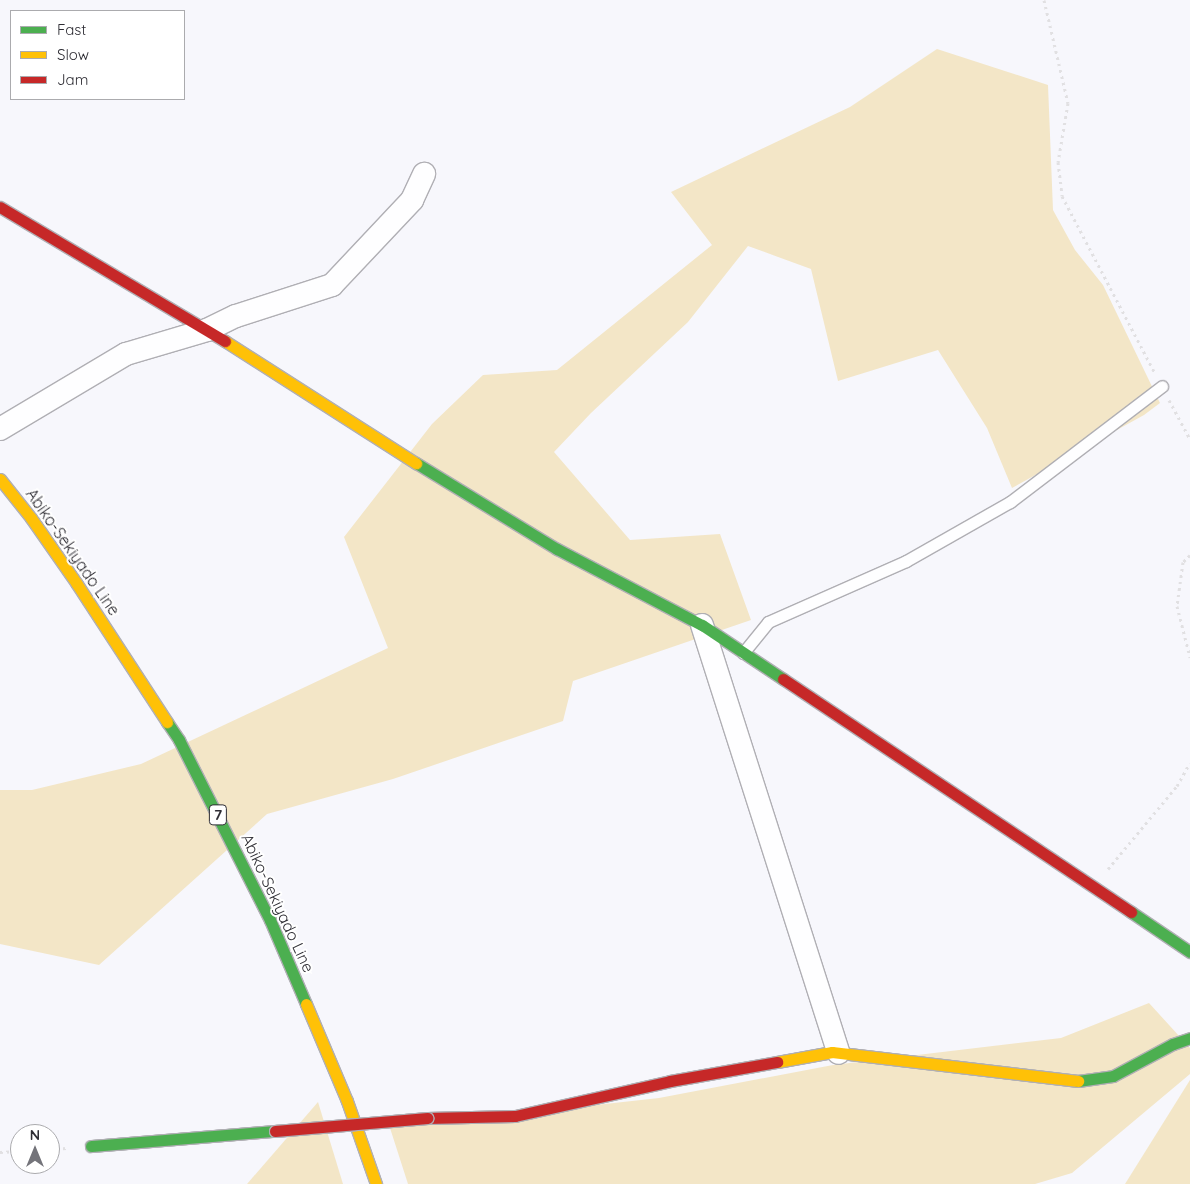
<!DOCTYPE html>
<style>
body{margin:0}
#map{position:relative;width:1190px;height:1184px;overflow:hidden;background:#f7f7fc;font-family:Quicksand,sans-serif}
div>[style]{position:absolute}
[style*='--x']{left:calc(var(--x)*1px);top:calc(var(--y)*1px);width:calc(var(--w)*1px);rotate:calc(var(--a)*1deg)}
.green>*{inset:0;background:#f3e6c7}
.path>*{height:3px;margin-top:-1.5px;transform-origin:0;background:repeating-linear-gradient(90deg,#e1e0e2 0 2.5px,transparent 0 6.5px)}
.roads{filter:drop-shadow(1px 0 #b0afb4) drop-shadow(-1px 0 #b0afb4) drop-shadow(0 1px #b0afb4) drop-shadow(0 -1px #b0afb4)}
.lane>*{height:11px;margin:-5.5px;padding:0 5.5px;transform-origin:5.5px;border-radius:5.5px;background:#fefeff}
.street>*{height:22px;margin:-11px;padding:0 11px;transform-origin:11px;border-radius:11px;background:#fefeff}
.fast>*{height:11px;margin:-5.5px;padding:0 5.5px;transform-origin:5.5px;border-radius:5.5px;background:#4caf50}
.slow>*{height:11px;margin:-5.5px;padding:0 5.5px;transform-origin:5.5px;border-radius:5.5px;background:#ffc107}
.jam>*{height:11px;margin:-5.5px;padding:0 5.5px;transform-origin:5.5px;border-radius:5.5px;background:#c62828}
.bridges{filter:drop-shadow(1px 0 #b0afb4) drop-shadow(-1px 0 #b0afb4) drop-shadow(0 1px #b0afb4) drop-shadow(0 -1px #b0afb4)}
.jam-bridge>*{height:11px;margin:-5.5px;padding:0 5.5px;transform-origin:5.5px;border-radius:5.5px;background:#c62828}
span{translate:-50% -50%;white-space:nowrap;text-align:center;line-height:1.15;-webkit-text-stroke:4px #fff;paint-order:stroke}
.shield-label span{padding:1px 4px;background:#fff;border:1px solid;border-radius:4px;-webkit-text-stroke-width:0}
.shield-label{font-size:15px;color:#2e2d34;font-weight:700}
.street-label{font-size:16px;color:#2e2d34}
.legend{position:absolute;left:10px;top:10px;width:175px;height:90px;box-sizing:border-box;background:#fff;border:1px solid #ababae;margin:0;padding:6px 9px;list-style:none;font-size:15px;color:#2e2d34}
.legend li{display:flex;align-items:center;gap:10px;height:25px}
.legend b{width:25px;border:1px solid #ababae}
.north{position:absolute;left:10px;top:1124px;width:50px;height:50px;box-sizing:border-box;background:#fff;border:1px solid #ababae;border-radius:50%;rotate:0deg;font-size:14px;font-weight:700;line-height:20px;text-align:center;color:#2e2d34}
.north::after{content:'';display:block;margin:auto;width:18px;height:22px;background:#74747a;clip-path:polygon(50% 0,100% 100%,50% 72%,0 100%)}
</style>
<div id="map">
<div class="green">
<i style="clip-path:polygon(937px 49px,1048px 85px,1053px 210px,1075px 250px,1103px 285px,1160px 403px,1144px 415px,1012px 488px,987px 428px,938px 350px,838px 381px,811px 269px,748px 246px,688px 322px,591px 413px,554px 452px,630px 540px,720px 534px,751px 620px,573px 681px,563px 721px,393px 779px,267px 814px,99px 965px,0 944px,0 790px,32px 790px,141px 764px,388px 648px,344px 537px,432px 424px,483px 375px,557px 370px,712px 245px,671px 192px,850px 107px)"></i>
<i style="clip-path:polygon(1149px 1003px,1190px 1048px,1190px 1074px,1072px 1173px,1035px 1184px,408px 1184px,390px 1128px,659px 1098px,833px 1065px,1061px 1038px)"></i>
<i style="clip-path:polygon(1190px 1080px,1190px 1184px,1125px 1184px)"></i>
<i style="clip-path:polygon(318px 1102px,343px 1184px,247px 1184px)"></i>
</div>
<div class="path">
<i style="--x:1044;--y:0;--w:106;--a:76.9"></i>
<i style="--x:1068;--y:103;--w:60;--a:99.6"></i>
<i style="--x:1058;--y:162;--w:34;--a:83"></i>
<i style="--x:1062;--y:196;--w:200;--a:62.3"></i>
<i style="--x:1169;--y:400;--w:44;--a:61.7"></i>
<i style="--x:1190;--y:555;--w:10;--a:135"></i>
<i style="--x:1183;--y:562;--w:44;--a:97.8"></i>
<i style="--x:1177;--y:606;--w:53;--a:75.7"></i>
<i style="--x:1108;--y:869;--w:108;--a:-50.3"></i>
<i style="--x:1177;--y:786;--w:26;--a:-61"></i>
<i style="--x:50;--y:1149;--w:17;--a:-3"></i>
<i style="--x:0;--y:1152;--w:20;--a:-3"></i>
</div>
<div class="roads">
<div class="lane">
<i style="--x:743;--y:653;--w:40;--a:-51"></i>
<i style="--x:768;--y:622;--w:151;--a:-23.8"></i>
<i style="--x:906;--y:561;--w:120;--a:-29.6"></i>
<i style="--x:1010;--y:502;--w:191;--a:-37.3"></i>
</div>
<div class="street">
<i style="--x:0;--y:429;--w:147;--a:-30.8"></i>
<i style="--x:126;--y:354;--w:84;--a:-16.5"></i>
<i style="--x:207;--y:330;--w:32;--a:-26"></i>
<i style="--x:236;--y:316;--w:101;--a:-17.9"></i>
<i style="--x:332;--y:285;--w:117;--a:-46.7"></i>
<i style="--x:412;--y:200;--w:29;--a:-65"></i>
<i style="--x:702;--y:625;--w:449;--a:72.3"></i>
</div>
<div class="fast">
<i style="--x:416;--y:463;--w:165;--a:31.4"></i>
<i style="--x:557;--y:549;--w:164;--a:27.7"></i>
<i style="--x:702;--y:625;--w:97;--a:33.7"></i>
<i style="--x:167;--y:722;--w:22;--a:56"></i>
<i style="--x:179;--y:740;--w:202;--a:63.2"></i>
<i style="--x:270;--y:920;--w:91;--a:66.8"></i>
<i style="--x:1131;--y:912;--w:71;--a:34.1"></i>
<i style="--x:1078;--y:1081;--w:35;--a:-8"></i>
<i style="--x:1113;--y:1076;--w:68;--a:-28.1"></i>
<i style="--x:1173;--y:1044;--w:18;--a:-19"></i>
<i style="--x:91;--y:1146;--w:185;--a:-4.7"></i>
</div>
<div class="slow">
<i style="--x:225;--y:341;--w:227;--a:32.6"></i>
<i style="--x:0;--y:479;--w:50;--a:51.5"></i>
<i style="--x:31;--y:518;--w:80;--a:55.1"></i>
<i style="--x:77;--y:584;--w:165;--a:56.9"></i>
<i style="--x:306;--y:1004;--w:105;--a:67.1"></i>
<i style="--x:347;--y:1101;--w:88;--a:70.7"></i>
<i style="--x:777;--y:1062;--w:56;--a:-10.3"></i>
<i style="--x:832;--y:1052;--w:248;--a:6.7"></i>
</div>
<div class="jam">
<i style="--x:0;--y:207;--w:262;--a:30.8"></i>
<i style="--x:783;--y:679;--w:419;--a:33.8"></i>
<i style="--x:427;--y:1118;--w:88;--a:-1.3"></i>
<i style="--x:515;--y:1116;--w:159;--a:-12.7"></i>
<i style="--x:670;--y:1081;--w:109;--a:-10.1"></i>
</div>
</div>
<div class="bridges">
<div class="jam-bridge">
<i style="--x:275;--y:1131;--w:153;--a:-4.9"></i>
</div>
</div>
<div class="shield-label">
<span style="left:218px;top:815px">7</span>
</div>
<div class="street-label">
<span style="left:73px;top:552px;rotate:55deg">Abiko-Sekiyado Line</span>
<span style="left:278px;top:903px;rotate:65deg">Abiko-Sekiyado Line</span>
</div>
<ul class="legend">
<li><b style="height:6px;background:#4caf50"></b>Fast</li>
<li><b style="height:6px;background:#ffc107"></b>Slow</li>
<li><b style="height:6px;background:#c62828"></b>Jam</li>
</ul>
<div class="north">N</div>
</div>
